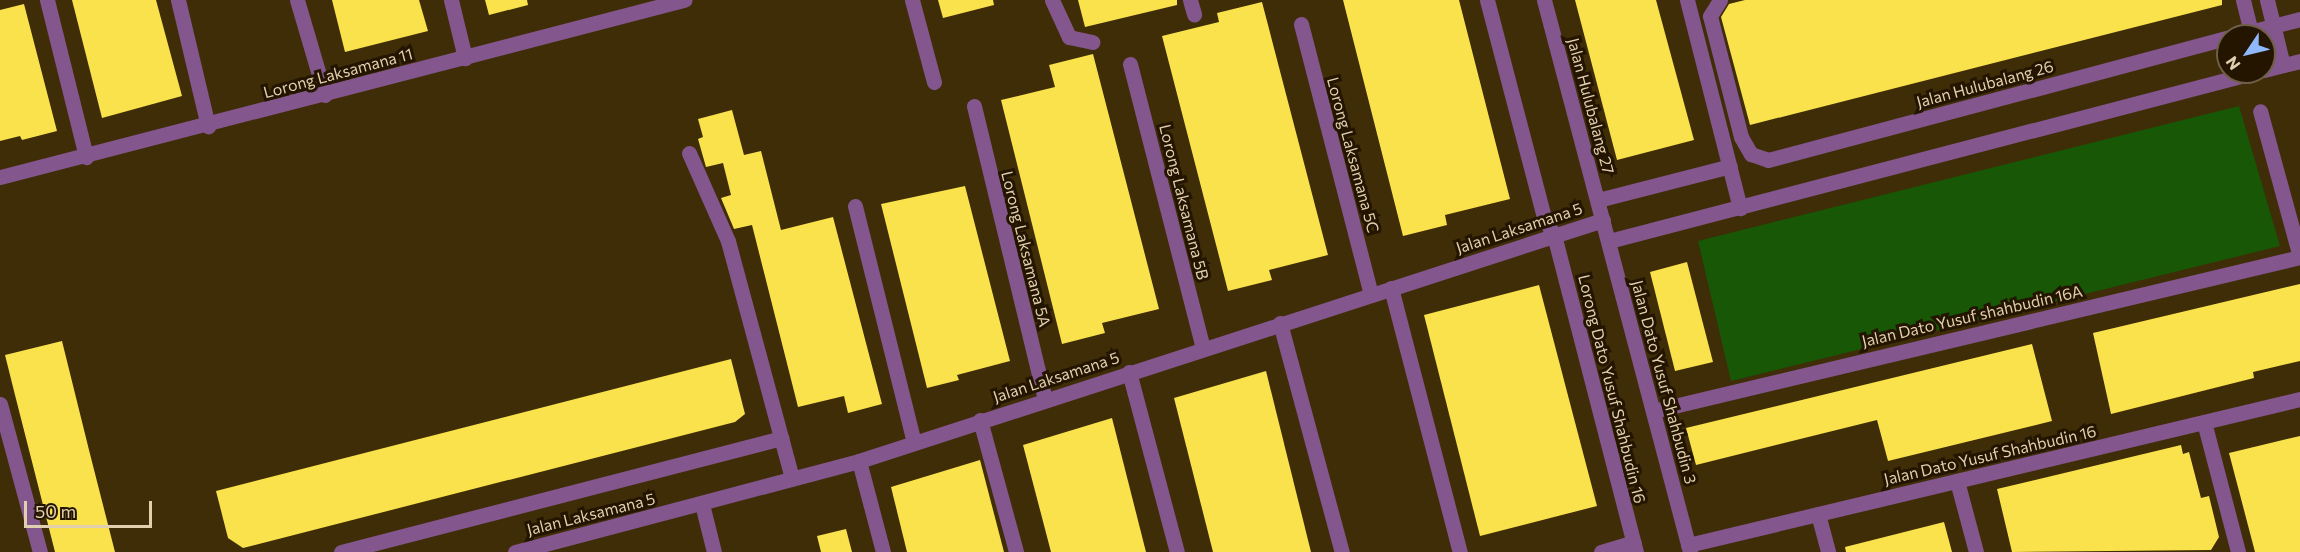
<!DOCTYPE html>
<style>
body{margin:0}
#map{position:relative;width:2300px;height:552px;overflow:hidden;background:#3f2d08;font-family:Commissioner,sans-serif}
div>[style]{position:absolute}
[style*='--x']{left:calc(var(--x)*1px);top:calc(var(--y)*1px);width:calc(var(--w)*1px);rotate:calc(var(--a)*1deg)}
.green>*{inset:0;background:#175705}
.building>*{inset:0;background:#f9e24b}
.minor>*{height:15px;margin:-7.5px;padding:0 7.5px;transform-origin:7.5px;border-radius:7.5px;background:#84568e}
span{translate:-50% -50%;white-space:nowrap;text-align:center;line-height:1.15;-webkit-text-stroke:6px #231500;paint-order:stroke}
.street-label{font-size:16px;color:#e2cfb0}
.north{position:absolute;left:2216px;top:24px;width:60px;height:60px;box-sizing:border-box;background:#231500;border:2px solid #6f5f46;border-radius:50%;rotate:235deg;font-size:16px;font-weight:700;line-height:24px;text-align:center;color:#e2cfb0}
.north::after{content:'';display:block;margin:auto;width:21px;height:27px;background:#8fb8fd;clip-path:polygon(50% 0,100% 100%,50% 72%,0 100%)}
.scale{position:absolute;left:24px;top:501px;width:128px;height:27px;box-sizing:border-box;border:3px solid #e2cfb0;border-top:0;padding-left:8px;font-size:18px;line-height:21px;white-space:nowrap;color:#e2cfb0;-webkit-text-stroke:4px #231500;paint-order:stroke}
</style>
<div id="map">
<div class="green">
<i style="clip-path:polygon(2239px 106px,2280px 246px,1731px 381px,1698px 241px)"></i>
</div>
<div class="building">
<i style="clip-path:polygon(72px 0,156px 0,182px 96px,102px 118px)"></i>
<i style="clip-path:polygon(332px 0,419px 0,428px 31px,345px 52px)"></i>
<i style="clip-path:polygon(485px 0,527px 0,528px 5px,489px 15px)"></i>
<i style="clip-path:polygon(938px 0,993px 0,994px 5px,943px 18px)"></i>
<i style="clip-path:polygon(1078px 0,1177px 0,1177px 5px,1085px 27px)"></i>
<i style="clip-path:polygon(1343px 0,1459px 0,1510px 199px,1445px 215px,1447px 225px,1403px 236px)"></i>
<i style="clip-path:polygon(1575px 0,1656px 0,1694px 140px,1617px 160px)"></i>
<i style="clip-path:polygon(1745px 0,2222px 0,2222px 5px,1750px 125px,1721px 17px,1729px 4px)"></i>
<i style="clip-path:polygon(1262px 2px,1328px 255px,1269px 270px,1272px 280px,1228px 291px,1162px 36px,1219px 22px,1217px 13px)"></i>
<i style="clip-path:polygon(24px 4px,57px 131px,22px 140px,20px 136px,0 141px,0 10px)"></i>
<i style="clip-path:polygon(1093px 54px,1159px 309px,1102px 323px,1105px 333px,1062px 344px,1001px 100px,1055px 87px,1049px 65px)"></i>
<i style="clip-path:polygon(732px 110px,744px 155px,761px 151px,781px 230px,833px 217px,882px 404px,848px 413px,844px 396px,798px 407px,752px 225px,734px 229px,721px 198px,731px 195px,723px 163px,706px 167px,698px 139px,703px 137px,698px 119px)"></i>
<i style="clip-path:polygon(965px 186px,1010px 361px,957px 375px,959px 380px,927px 388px,881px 204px)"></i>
<i style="clip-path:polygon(1687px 262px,1713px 362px,1675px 371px,1650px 272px)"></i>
<i style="clip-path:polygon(2300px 284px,2300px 361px,2253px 372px,2254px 378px,2111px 414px,2093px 333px)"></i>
<i style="clip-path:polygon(1539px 285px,1597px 506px,1480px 536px,1424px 315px)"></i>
<i style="clip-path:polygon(62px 341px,89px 450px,115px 552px,55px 552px,16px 399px,5px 355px)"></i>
<i style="clip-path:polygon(2032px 344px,2052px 421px,1888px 461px,1877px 420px,1696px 465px,1686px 428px)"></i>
<i style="clip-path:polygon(731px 359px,745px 414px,735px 422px,243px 548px,228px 538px,216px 491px)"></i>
<i style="clip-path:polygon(1266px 371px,1311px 552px,1213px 552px,1174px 398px)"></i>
<i style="clip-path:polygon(1112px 418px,1146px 552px,1051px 552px,1023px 445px)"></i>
<i style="clip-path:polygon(2300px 436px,2300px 552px,2255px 552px,2229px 453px)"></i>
<i style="clip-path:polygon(2181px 445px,2183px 454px,2189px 452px,2201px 498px,2209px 496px,2219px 537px,2211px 550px,2012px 552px,1997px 489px)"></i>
<i style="clip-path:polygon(980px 460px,1004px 552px,907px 552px,891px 487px)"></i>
<i style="clip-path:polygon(1944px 522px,1952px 552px,1846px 552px,1845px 547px)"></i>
<i style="clip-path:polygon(846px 529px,852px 552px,821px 552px,817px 536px)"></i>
</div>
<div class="minor">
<i style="--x:47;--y:0;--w:162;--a:76"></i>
<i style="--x:178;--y:0;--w:130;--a:76.6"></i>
<i style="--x:297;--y:0;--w:99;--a:73.6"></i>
<i style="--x:451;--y:0;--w:60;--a:76.4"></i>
<i style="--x:912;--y:0;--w:85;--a:75"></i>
<i style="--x:1052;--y:0;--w:41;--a:65.3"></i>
<i style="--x:1069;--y:37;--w:24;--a:12"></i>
<i style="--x:1190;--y:0;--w:15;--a:74"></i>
<i style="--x:1487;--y:0;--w:225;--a:75.3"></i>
<i style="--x:1544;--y:218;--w:20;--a:60"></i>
<i style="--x:1554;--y:235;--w:327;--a:75.5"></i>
<i style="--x:1544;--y:0;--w:571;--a:75.18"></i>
<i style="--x:1687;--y:0;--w:215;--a:75.7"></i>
<i style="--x:1720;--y:0;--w:19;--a:122"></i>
<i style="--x:1710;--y:16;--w:125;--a:75.6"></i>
<i style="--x:1741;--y:137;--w:20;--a:60"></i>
<i style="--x:1751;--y:154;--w:18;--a:19"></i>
<i style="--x:1768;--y:160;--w:476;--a:-14.9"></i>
<i style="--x:2243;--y:0;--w:33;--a:76"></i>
<i style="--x:2267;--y:0;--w:67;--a:76.2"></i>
<i style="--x:1301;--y:24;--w:280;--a:75.5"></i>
<i style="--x:2234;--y:36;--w:68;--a:-14.4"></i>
<i style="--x:1130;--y:64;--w:294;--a:75.6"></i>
<i style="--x:2264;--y:70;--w:37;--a:-14"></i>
<i style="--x:974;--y:106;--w:302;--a:76.4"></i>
<i style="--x:689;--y:153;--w:96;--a:66.1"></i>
<i style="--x:728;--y:241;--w:246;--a:74.9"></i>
<i style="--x:0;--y:177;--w:707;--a:-14.51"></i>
<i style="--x:1598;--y:200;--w:136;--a:-14.4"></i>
<i style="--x:855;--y:206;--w:243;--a:76"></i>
<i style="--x:1609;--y:241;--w:669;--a:-14.64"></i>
<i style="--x:1391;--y:288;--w:273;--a:75.4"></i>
<i style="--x:1280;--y:323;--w:237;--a:74.9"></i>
<i style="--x:1129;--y:372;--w:186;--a:75.1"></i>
<i style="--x:0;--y:404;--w:153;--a:74.9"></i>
<i style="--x:1653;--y:411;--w:665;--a:-13.39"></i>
<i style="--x:2300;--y:257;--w:151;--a:-105.3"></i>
<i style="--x:980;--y:420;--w:137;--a:74.7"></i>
<i style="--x:2204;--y:422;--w:134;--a:75.3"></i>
<i style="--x:859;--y:461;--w:94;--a:75.2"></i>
<i style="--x:1957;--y:481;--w:73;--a:75"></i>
<i style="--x:702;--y:504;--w:49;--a:76"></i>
<i style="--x:1818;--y:514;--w:39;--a:75"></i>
<i style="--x:1688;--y:545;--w:629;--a:-13.42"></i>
<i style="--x:341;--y:552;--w:455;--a:-14.5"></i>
<i style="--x:515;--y:552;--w:356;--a:-14.8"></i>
<i style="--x:859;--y:461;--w:782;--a:-17.95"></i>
<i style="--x:1601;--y:552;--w:34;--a:-17"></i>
</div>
<div class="street-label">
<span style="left:338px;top:73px;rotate:-15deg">Lorong Laksamana 11</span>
<span style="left:1985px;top:84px;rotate:-15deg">Jalan Hulubalang 26</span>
<span style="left:1591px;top:106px;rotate:75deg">Jalan Hulubalang 27</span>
<span style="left:1353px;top:155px;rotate:75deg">Lorong Laksamana 5C</span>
<span style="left:1184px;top:202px;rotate:76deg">Lorong Laksamana 5B</span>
<span style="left:1519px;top:228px;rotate:-18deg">Jalan Laksamana 5</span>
<span style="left:1026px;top:249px;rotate:76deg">Lorong Laksamana 5A</span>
<span style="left:1972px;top:316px;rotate:-13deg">Jalan Dato Yusuf shahbudin 16A</span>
<span style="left:1056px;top:377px;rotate:-18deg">Jalan Laksamana 5</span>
<span style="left:1664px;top:382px;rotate:75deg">Jalan Dato Yusuf Shahbudin 3</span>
<span style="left:1612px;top:389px;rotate:76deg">Lorong Dato Yusuf Shahbudin 16</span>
<span style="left:1990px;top:455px;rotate:-13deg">Jalan Dato Yusuf Shahbudin 16</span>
<span style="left:591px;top:514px;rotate:-14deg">Jalan Laksamana 5</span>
</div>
<div class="north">N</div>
<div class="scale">50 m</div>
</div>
